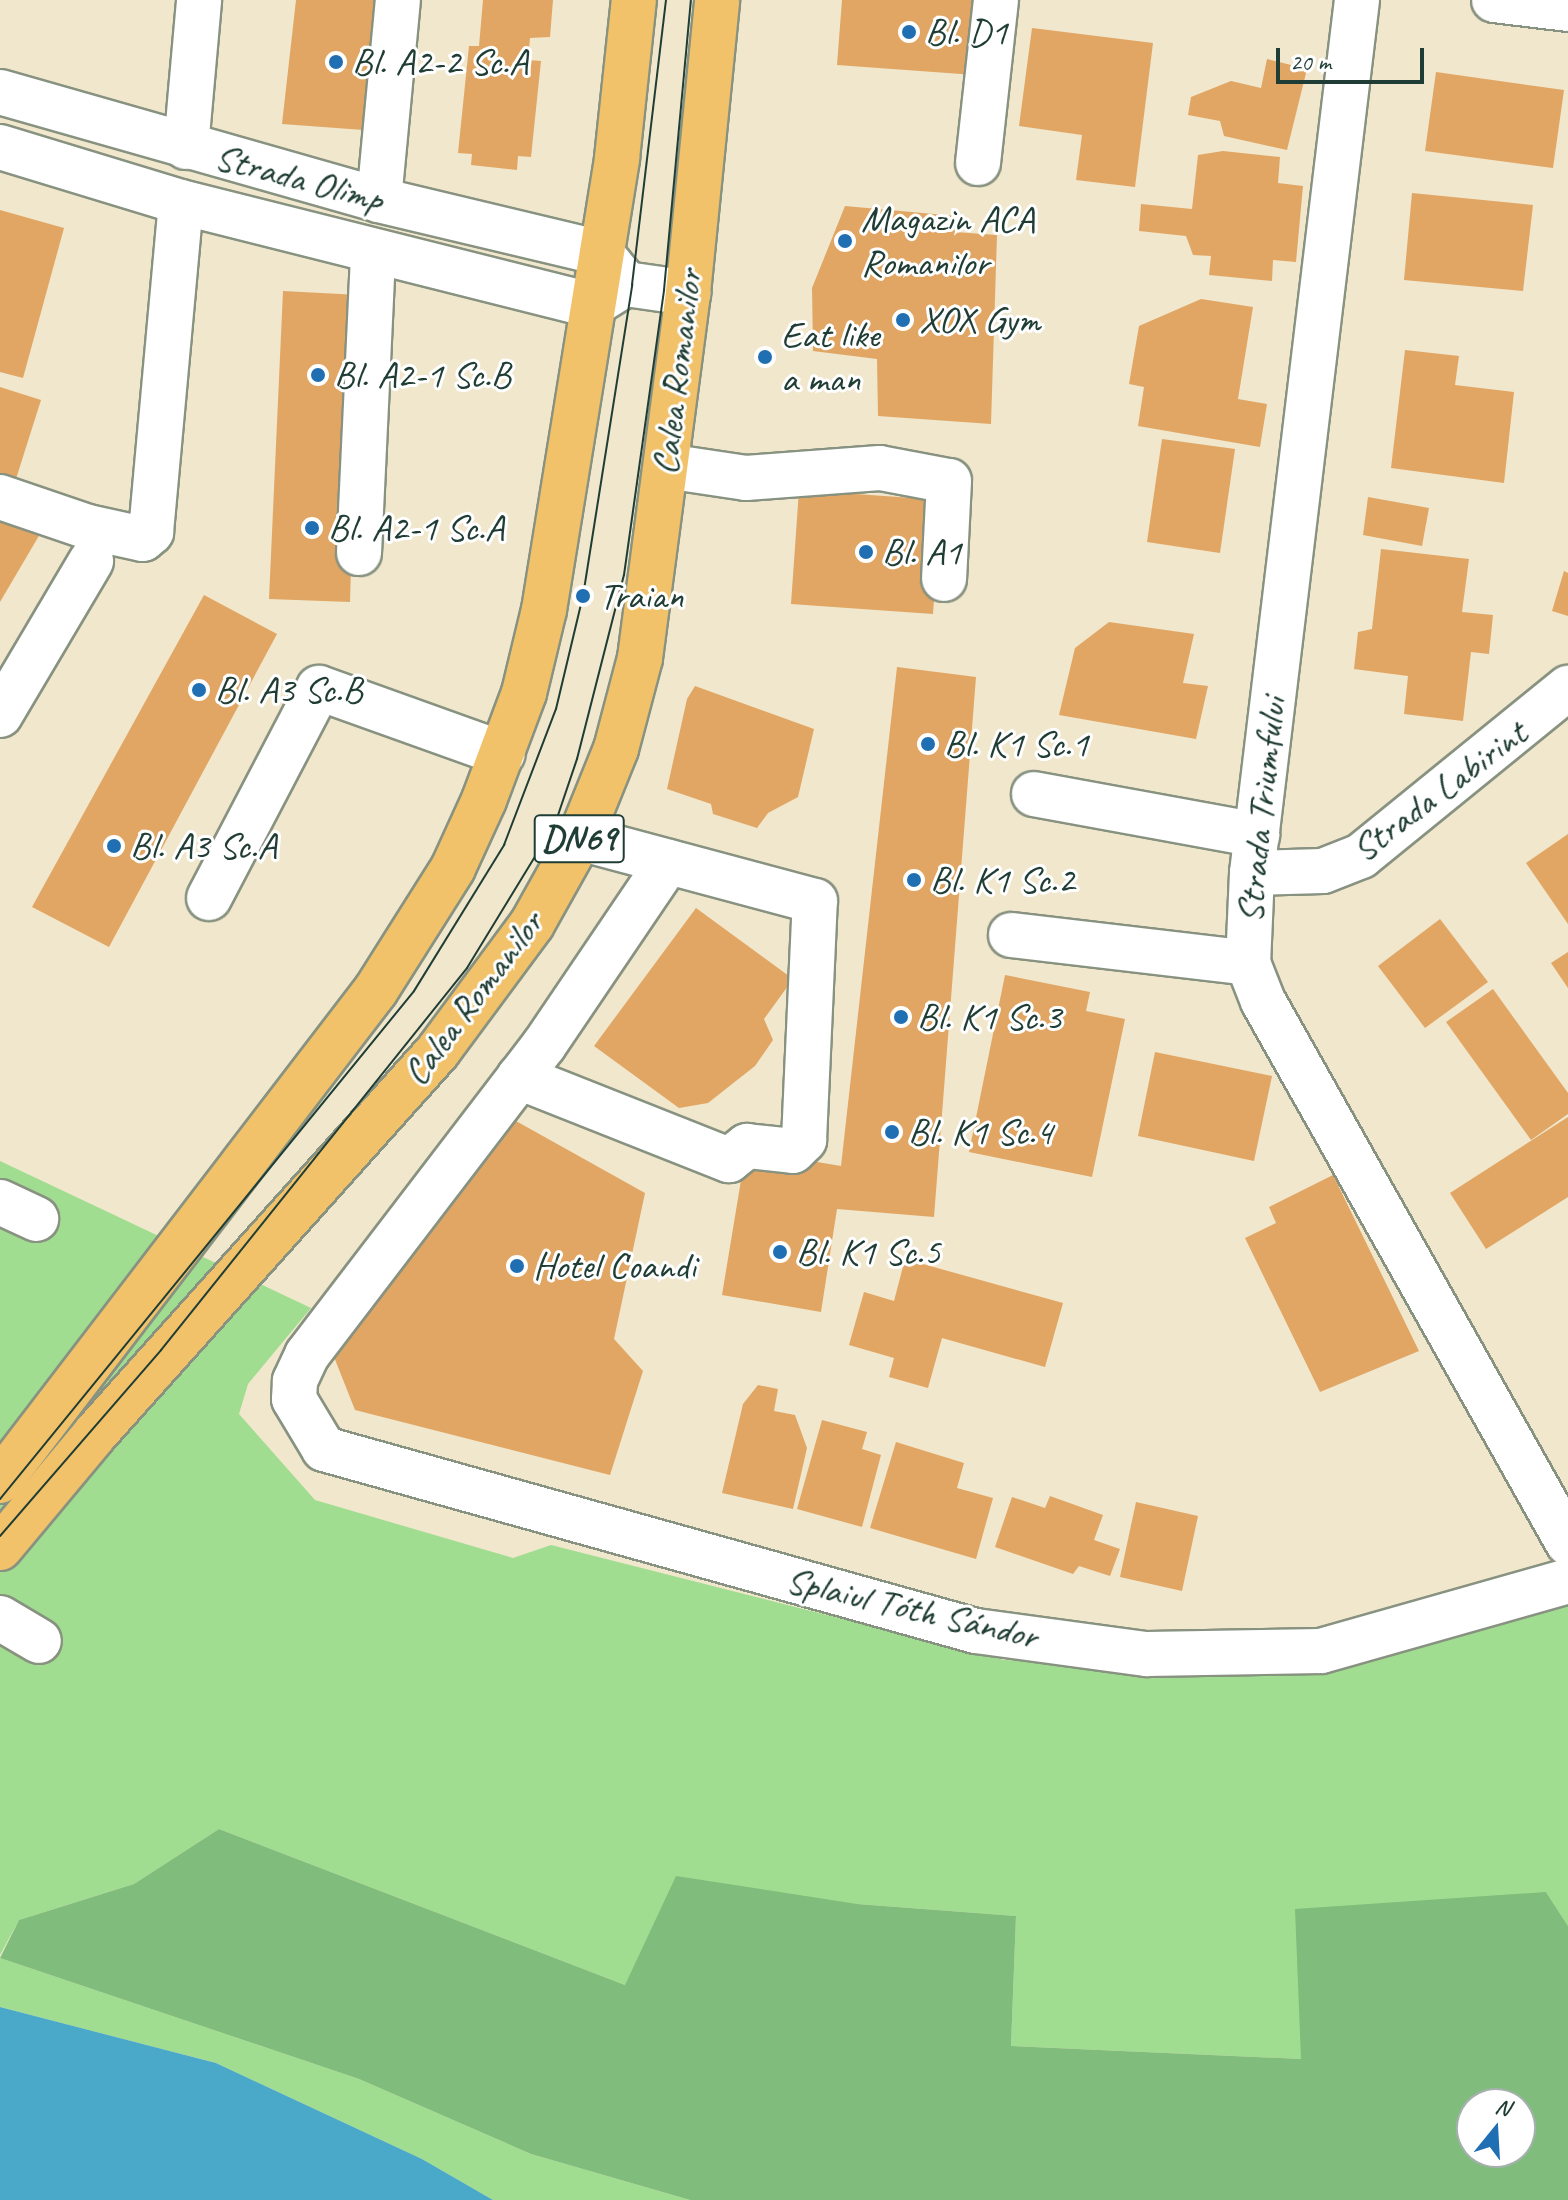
<!DOCTYPE html>
<meta charset="utf-8">
<style>
body{margin:0}
#map{position:relative;width:1568px;height:2200px;overflow:hidden;background:#f0e7cc;font-family:Caveat,sans-serif}
div>[style]{position:absolute}
[style*='--x']{left:calc(var(--x)*1px);top:calc(var(--y)*1px);width:calc(var(--w)*1px);rotate:calc(var(--a)*1deg)}
.green>*{inset:0;background:#a1dd91}
.forest>*{inset:0;background:#80bc7b}
.water>*{inset:0;background:#4aa9c9}
.building>*{inset:0;background:#e1a664}
.roads{filter:drop-shadow(2px 0 #889280) drop-shadow(-2px 0 #889280) drop-shadow(0 2px #889280) drop-shadow(0 -2px #889280)}
.minor>*{height:44px;margin:-22px;padding:0 22px;transform-origin:22px;border-radius:22px;background:#fff}
.major>*{height:44px;margin:-22px;padding:0 22px;transform-origin:22px;border-radius:22px;background:#f2c26a}
.tram>*{height:2px;margin:-1px;padding:0 1px;transform-origin:1px;border-radius:1px;background:#1f3d34}
.dots>*{width:22px;height:22px;translate:-50% -50%;box-sizing:border-box;border:4px solid #fff;border-radius:50%}
span{translate:-50% -50%;white-space:nowrap;text-align:center;line-height:1.15;-webkit-text-stroke:6px #fff;paint-order:stroke}
.shield-label span{padding:2px 6px;background:#fff;border:2px solid;border-radius:6px;-webkit-text-stroke-width:0}
.shield-label{font-size:36px;color:#1f3d34;font-weight:700}
.poi-label{font-size:38px;color:#1f3d34}
.left{translate:0 -50%;text-align:left}
.street-label{font-size:38px;color:#1f3d34}
.north{position:absolute;left:1456px;top:2088px;width:80px;height:80px;box-sizing:border-box;background:#fff;border:2px solid #a5b1ae;border-radius:50%;rotate:18deg;font-size:22px;font-weight:700;line-height:32px;text-align:center;color:#1f3d34}
.north::after{content:'';display:block;margin:auto;width:28px;height:36px;background:#1f6fb2;clip-path:polygon(50% 0,100% 100%,50% 72%,0 100%)}
.scale{position:absolute;left:1276px;top:48px;width:148px;height:36px;box-sizing:border-box;border:4px solid #1f3d34;border-top:0;padding-left:10px;font-size:24px;line-height:28px;white-space:nowrap;color:#1f3d34;-webkit-text-stroke:6px #fff;paint-order:stroke}
</style>
<div id="map">
<div class="green">
<i style="clip-path:polygon(0 1161px,311px 1308px,248px 1384px,239px 1414px,315px 1500px,513px 1558px,551px 1545px,1004px 1660px,1316px 1673px,1568px 1603px,1568px 1926px,1546px 1892px,1302px 2059px,1011px 2046px,1016px 1916px,857px 1904px,625px 1985px,219px 1829px,134px 1884px,19px 1920px,0 1955px)"></i>
<i style="clip-path:polygon(0 1958px,359px 2079px,531px 2154px,690px 2200px,493px 2200px,422px 2159px,216px 2063px,0 2007px)"></i>
</div>
<div class="forest">
<i style="clip-path:polygon(evenodd,219px 1829px,625px 1985px,676px 1876px,857px 1904px,1016px 1916px,1011px 2046px,1301px 2059px,1295px 1909px,1546px 1892px,1568px 1926px,1568px 2200px,690px 2200px,531px 2154px,359px 2079px,0 1958px,19px 1920px,134px 1884px,219px 1829px,1472px 2104px,1520px 2104px,1520px 2152px,1472px 2152px,1472px 2104px)"></i>
</div>
<div class="water">
<i style="clip-path:polygon(0 2007px,216px 2063px,422px 2159px,493px 2200px,0 2200px)"></i>
</div>
<div class="building">
<i style="clip-path:polygon(296px 0,387px 0,377px 131px,282px 124px)"></i>
<i style="clip-path:polygon(483px 0,553px 0,550px 37px,530px 38px,528px 60px,541px 61px,531px 157px,518px 156px,517px 170px,471px 165px,472px 154px,458px 153px,469px 46px,479px 46px)"></i>
<i style="clip-path:polygon(842px 0,981px 0,975px 75px,837px 65px)"></i>
<i style="clip-path:polygon(1032px 28px,1153px 43px,1135px 187px,1076px 180px,1082px 135px,1019px 126px)"></i>
<i style="clip-path:polygon(1267px 59px,1307px 69px,1287px 150px,1224px 136px,1220px 121px,1188px 115px,1191px 97px,1231px 81px,1261px 88px)"></i>
<i style="clip-path:polygon(1436px 72px,1564px 90px,1553px 168px,1425px 151px)"></i>
<i style="clip-path:polygon(1223px 151px,1280px 157px,1278px 183px,1303px 186px,1296px 262px,1273px 260px,1272px 281px,1209px 275px,1211px 256px,1193px 255px,1186px 236px,1139px 231px,1141px 204px,1192px 209px,1198px 155px)"></i>
<i style="clip-path:polygon(1412px 193px,1533px 205px,1523px 291px,1404px 280px)"></i>
<i style="clip-path:polygon(845px 206px,956px 216px,955px 232px,997px 235px,991px 424px,878px 416px,877px 359px,813px 351px,812px 288px)"></i>
<i style="clip-path:polygon(0 210px,64px 228px,23px 378px,0 372px)"></i>
<i style="clip-path:polygon(283px 291px,359px 295px,350px 602px,269px 599px)"></i>
<i style="clip-path:polygon(1201px 299px,1253px 307px,1238px 399px,1267px 404px,1260px 447px,1138px 426px,1144px 387px,1129px 384px,1139px 326px)"></i>
<i style="clip-path:polygon(1405px 350px,1459px 356px,1455px 385px,1514px 392px,1504px 483px,1391px 468px)"></i>
<i style="clip-path:polygon(0 387px,41px 400px,15px 482px,0 477px)"></i>
<i style="clip-path:polygon(1162px 439px,1235px 449px,1220px 553px,1147px 542px)"></i>
<i style="clip-path:polygon(799px 490px,941px 500px,933px 614px,791px 604px)"></i>
<i style="clip-path:polygon(1368px 497px,1429px 508px,1422px 546px,1363px 535px)"></i>
<i style="clip-path:polygon(0 511px,40px 534px,0 602px)"></i>
<i style="clip-path:polygon(1381px 549px,1469px 559px,1462px 612px,1493px 615px,1489px 654px,1471px 652px,1463px 721px,1404px 714px,1408px 676px,1354px 669px,1358px 632px,1372px 629px)"></i>
<i style="clip-path:polygon(1564px 571px,1568px 573px,1568px 616px,1552px 611px)"></i>
<i style="clip-path:polygon(204px 595px,277px 634px,109px 947px,32px 907px)"></i>
<i style="clip-path:polygon(1109px 622px,1194px 634px,1183px 683px,1208px 686px,1196px 739px,1059px 715px,1075px 648px)"></i>
<i style="clip-path:polygon(897px 667px,976px 677px,934px 1217px,837px 1209px,821px 1312px,722px 1295px,746px 1150px,841px 1166px)"></i>
<i style="clip-path:polygon(695px 686px,814px 729px,798px 797px,768px 813px,757px 828px,713px 814px,711px 804px,667px 789px,687px 699px)"></i>
<i style="clip-path:polygon(1568px 834px,1568px 924px,1526px 863px)"></i>
<i style="clip-path:polygon(696px 908px,793px 979px,764px 1019px,773px 1040px,755px 1066px,708px 1103px,679px 1108px,594px 1046px)"></i>
<i style="clip-path:polygon(1440px 919px,1488px 982px,1425px 1028px,1378px 966px)"></i>
<i style="clip-path:polygon(1568px 952px,1568px 988px,1551px 963px)"></i>
<i style="clip-path:polygon(1005px 975px,1090px 992px,1086px 1011px,1125px 1019px,1092px 1177px,969px 1152px)"></i>
<i style="clip-path:polygon(1493px 989px,1568px 1093px,1568px 1114px,1531px 1140px,1446px 1022px)"></i>
<i style="clip-path:polygon(1155px 1052px,1272px 1076px,1254px 1161px,1138px 1136px)"></i>
<i style="clip-path:polygon(1568px 1117px,1568px 1197px,1486px 1249px,1450px 1193px)"></i>
<i style="clip-path:polygon(516px 1121px,645px 1193px,614px 1339px,643px 1371px,610px 1475px,355px 1410px,334px 1357px)"></i>
<i style="clip-path:polygon(1333px 1175px,1419px 1351px,1320px 1392px,1245px 1238px,1276px 1223px,1269px 1207px)"></i>
<i style="clip-path:polygon(905px 1259px,1063px 1303px,1045px 1367px,942px 1338px,928px 1388px,889px 1377px,894px 1358px,849px 1345px,864px 1292px,894px 1301px)"></i>
<i style="clip-path:polygon(758px 1385px,778px 1389px,774px 1411px,795px 1415px,807px 1448px,793px 1509px,722px 1493px,743px 1404px)"></i>
<i style="clip-path:polygon(822px 1420px,867px 1432px,862px 1449px,881px 1455px,862px 1527px,797px 1509px)"></i>
<i style="clip-path:polygon(896px 1442px,964px 1463px,957px 1488px,993px 1498px,976px 1559px,870px 1528px)"></i>
<i style="clip-path:polygon(1050px 1496px,1103px 1515px,1094px 1540px,1120px 1549px,1110px 1576px,1079px 1566px,1073px 1574px,995px 1547px,1012px 1497px,1045px 1508px)"></i>
<i style="clip-path:polygon(1136px 1502px,1198px 1516px,1182px 1591px,1120px 1577px)"></i>
</div>
<div class="roads">
<div class="minor">
<i style="--x:1357;--y:0;--w:879;--a:96.86"></i>
<i style="--x:1252;--y:873;--w:90;--a:92.5"></i>
<i style="--x:1248;--y:963;--w:41;--a:68.5"></i>
<i style="--x:1263;--y:1001;--w:622;--a:60.63"></i>
<i style="--x:1494;--y:0;--w:75;--a:6.9"></i>
<i style="--x:0;--y:92;--w:394;--a:15.9"></i>
<i style="--x:379;--y:200;--w:228;--a:13.4"></i>
<i style="--x:601;--y:253;--w:40;--a:51"></i>
<i style="--x:0;--y:147;--w:189;--a:16.9"></i>
<i style="--x:181;--y:202;--w:424;--a:14.1"></i>
<i style="--x:592;--y:305;--w:40;--a:-32"></i>
<i style="--x:626;--y:284;--w:63;--a:8.3"></i>
<i style="--x:186;--y:147;--w:148;--a:-84.9"></i>
<i style="--x:978;--y:163;--w:164;--a:-83.7"></i>
<i style="--x:379;--y:200;--w:201;--a:-84.6"></i>
<i style="--x:666;--y:466;--w:81;--a:8.5"></i>
<i style="--x:746;--y:478;--w:134;--a:-4.3"></i>
<i style="--x:880;--y:468;--w:70;--a:10.7"></i>
<i style="--x:949;--y:481;--w:98;--a:92.9"></i>
<i style="--x:0;--y:497;--w:93;--a:18.8"></i>
<i style="--x:88;--y:527;--w:56;--a:12.3"></i>
<i style="--x:143;--y:539;--w:11;--a:-41"></i>
<i style="--x:151;--y:532;--w:331;--a:-84.8"></i>
<i style="--x:359;--y:553;--w:301;--a:-87.3"></i>
<i style="--x:0;--y:715;--w:179;--a:-59.4"></i>
<i style="--x:1034;--y:794;--w:227;--a:10.4"></i>
<i style="--x:668;--y:862;--w:221;--a:124.1"></i>
<i style="--x:544;--y:1045;--w:390;--a:127.4"></i>
<i style="--x:307;--y:1355;--w:29;--a:115"></i>
<i style="--x:295;--y:1381;--w:18;--a:93"></i>
<i style="--x:294;--y:1399;--w:58;--a:59"></i>
<i style="--x:324;--y:1449;--w:677;--a:15.6"></i>
<i style="--x:976;--y:1631;--w:173;--a:7.7"></i>
<i style="--x:1147;--y:1654;--w:174;--a:-1"></i>
<i style="--x:1321;--y:1651;--w:257;--a:-15.8"></i>
<i style="--x:1252;--y:873;--w:71;--a:-1.6"></i>
<i style="--x:1323;--y:871;--w:41;--a:-21.5"></i>
<i style="--x:1361;--y:856;--w:267;--a:-39.1"></i>
<i style="--x:209;--y:898;--w:237;--a:-62.4"></i>
<i style="--x:319;--y:688;--w:195;--a:19.7"></i>
<i style="--x:1011;--y:935;--w:239;--a:6.7"></i>
<i style="--x:519;--y:1077;--w:226;--a:21.6"></i>
<i style="--x:729;--y:1160;--w:23;--a:-38"></i>
<i style="--x:747;--y:1146;--w:46;--a:6.2"></i>
<i style="--x:793;--y:1151;--w:16;--a:-45"></i>
<i style="--x:804;--y:1140;--w:239;--a:-87.4"></i>
<i style="--x:815;--y:901;--w:243;--a:-165"></i>
<i style="--x:0;--y:1202;--w:40;--a:25"></i>
<i style="--x:0;--y:1618;--w:45;--a:30.5"></i>
</div>
<div class="major">
<i style="--x:0;--y:1481;--w:618;--a:-52.56"></i>
<i style="--x:376;--y:990;--w:144;--a:-57.7"></i>
<i style="--x:453;--y:868;--w:75;--a:-65.5"></i>
<i style="--x:484;--y:800;--w:114;--a:-69.5"></i>
<i style="--x:524;--y:693;--w:85;--a:-76.5"></i>
<i style="--x:544;--y:610;--w:458;--a:-80.8"></i>
<i style="--x:617;--y:158;--w:159;--a:-83.9"></i>
<i style="--x:0;--y:1548;--w:147;--a:-50.2"></i>
<i style="--x:94;--y:1435;--w:516;--a:-48.14"></i>
<i style="--x:438;--y:1051;--w:158;--a:-53.5"></i>
<i style="--x:532;--y:924;--w:98;--a:-60.8"></i>
<i style="--x:580;--y:838;--w:96;--a:-68"></i>
<i style="--x:616;--y:749;--w:94;--a:-75.2"></i>
<i style="--x:640;--y:658;--w:368;--a:-82.5"></i>
<i style="--x:688;--y:293;--w:294;--a:-84.3"></i>
</div>
</div>
<div class="tram">
<i style="--x:0;--y:1499;--w:655;--a:-50.82"></i>
<i style="--x:414;--y:991;--w:172;--a:-58.3"></i>
<i style="--x:504;--y:845;--w:146;--a:-69.1"></i>
<i style="--x:556;--y:709;--w:116;--a:-76.6"></i>
<i style="--x:583;--y:596;--w:315;--a:-81"></i>
<i style="--x:632;--y:285;--w:287;--a:-83.2"></i>
<i style="--x:0;--y:1536;--w:246;--a:-49.1"></i>
<i style="--x:161;--y:1350;--w:489;--a:-51.3"></i>
<i style="--x:467;--y:968;--w:169;--a:-58.6"></i>
<i style="--x:555;--y:824;--w:69;--a:-71.3"></i>
<i style="--x:577;--y:759;--w:190;--a:-75.7"></i>
<i style="--x:624;--y:575;--w:288;--a:-82"></i>
<i style="--x:664;--y:290;--w:291;--a:-84.7"></i>
</div>
<div class="dots">
<i style="left:909px;top:32px;background:#1f6fb2"></i>
<i style="left:336px;top:62px;background:#1f6fb2"></i>
<i style="left:845px;top:241px;background:#1f6fb2"></i>
<i style="left:903px;top:320px;background:#1f6fb2"></i>
<i style="left:765px;top:357px;background:#1f6fb2"></i>
<i style="left:318px;top:375px;background:#1f6fb2"></i>
<i style="left:312px;top:528px;background:#1f6fb2"></i>
<i style="left:866px;top:552px;background:#1f6fb2"></i>
<i style="left:583px;top:596px;background:#1f6fb2"></i>
<i style="left:199px;top:690px;background:#1f6fb2"></i>
<i style="left:928px;top:744px;background:#1f6fb2"></i>
<i style="left:114px;top:846px;background:#1f6fb2"></i>
<i style="left:914px;top:880px;background:#1f6fb2"></i>
<i style="left:901px;top:1017px;background:#1f6fb2"></i>
<i style="left:892px;top:1132px;background:#1f6fb2"></i>
<i style="left:780px;top:1252px;background:#1f6fb2"></i>
<i style="left:517px;top:1266px;background:#1f6fb2"></i>
</div>
<div class="shield-label">
<span style="left:579px;top:839px">DN69</span>
</div>
<div class="poi-label">
<span class="left" style="left:925px;top:32px">Bl. D1</span>
<span class="left" style="left:352px;top:62px">Bl. A2-2 Sc.A</span>
<span class="left" style="left:861px;top:241px">Magazin ACA<br>Romanilor</span>
<span class="left" style="left:919px;top:320px">XOX Gym</span>
<span class="left" style="left:781px;top:357px">Eat like<br>a man</span>
<span class="left" style="left:334px;top:375px">Bl. A2-1 Sc.B</span>
<span class="left" style="left:328px;top:528px">Bl. A2-1 Sc.A</span>
<span class="left" style="left:882px;top:552px">Bl. A1</span>
<span class="left" style="left:599px;top:596px">Traian</span>
<span class="left" style="left:215px;top:690px">Bl. A3 Sc.B</span>
<span class="left" style="left:944px;top:744px">Bl. K1 Sc.1</span>
<span class="left" style="left:130px;top:846px">Bl. A3 Sc.A</span>
<span class="left" style="left:930px;top:880px">Bl. K1 Sc.2</span>
<span class="left" style="left:917px;top:1017px">Bl. K1 Sc.3</span>
<span class="left" style="left:908px;top:1132px">Bl. K1 Sc.4</span>
<span class="left" style="left:796px;top:1252px">Bl. K1 Sc.5</span>
<span class="left" style="left:533px;top:1266px">Hotel Coandi</span>
</div>
<div class="street-label">
<span style="left:299px;top:178px;rotate:15deg">Strada Olimp</span>
<span style="left:677px;top:372px;rotate:-83deg">Calea Romanilor</span>
<span style="left:1439px;top:791px;rotate:-37deg">Strada Labirint</span>
<span style="left:1261px;top:810px;rotate:-84deg">Strada Triumfului</span>
<span style="left:473px;top:998px;rotate:-53deg">Calea Romanilor</span>
<span style="left:912px;top:1608px;rotate:13deg">Splaiul Tóth Sándor</span>
</div>
<div class="north">N</div>
<div class="scale">20 m</div>
</div>
